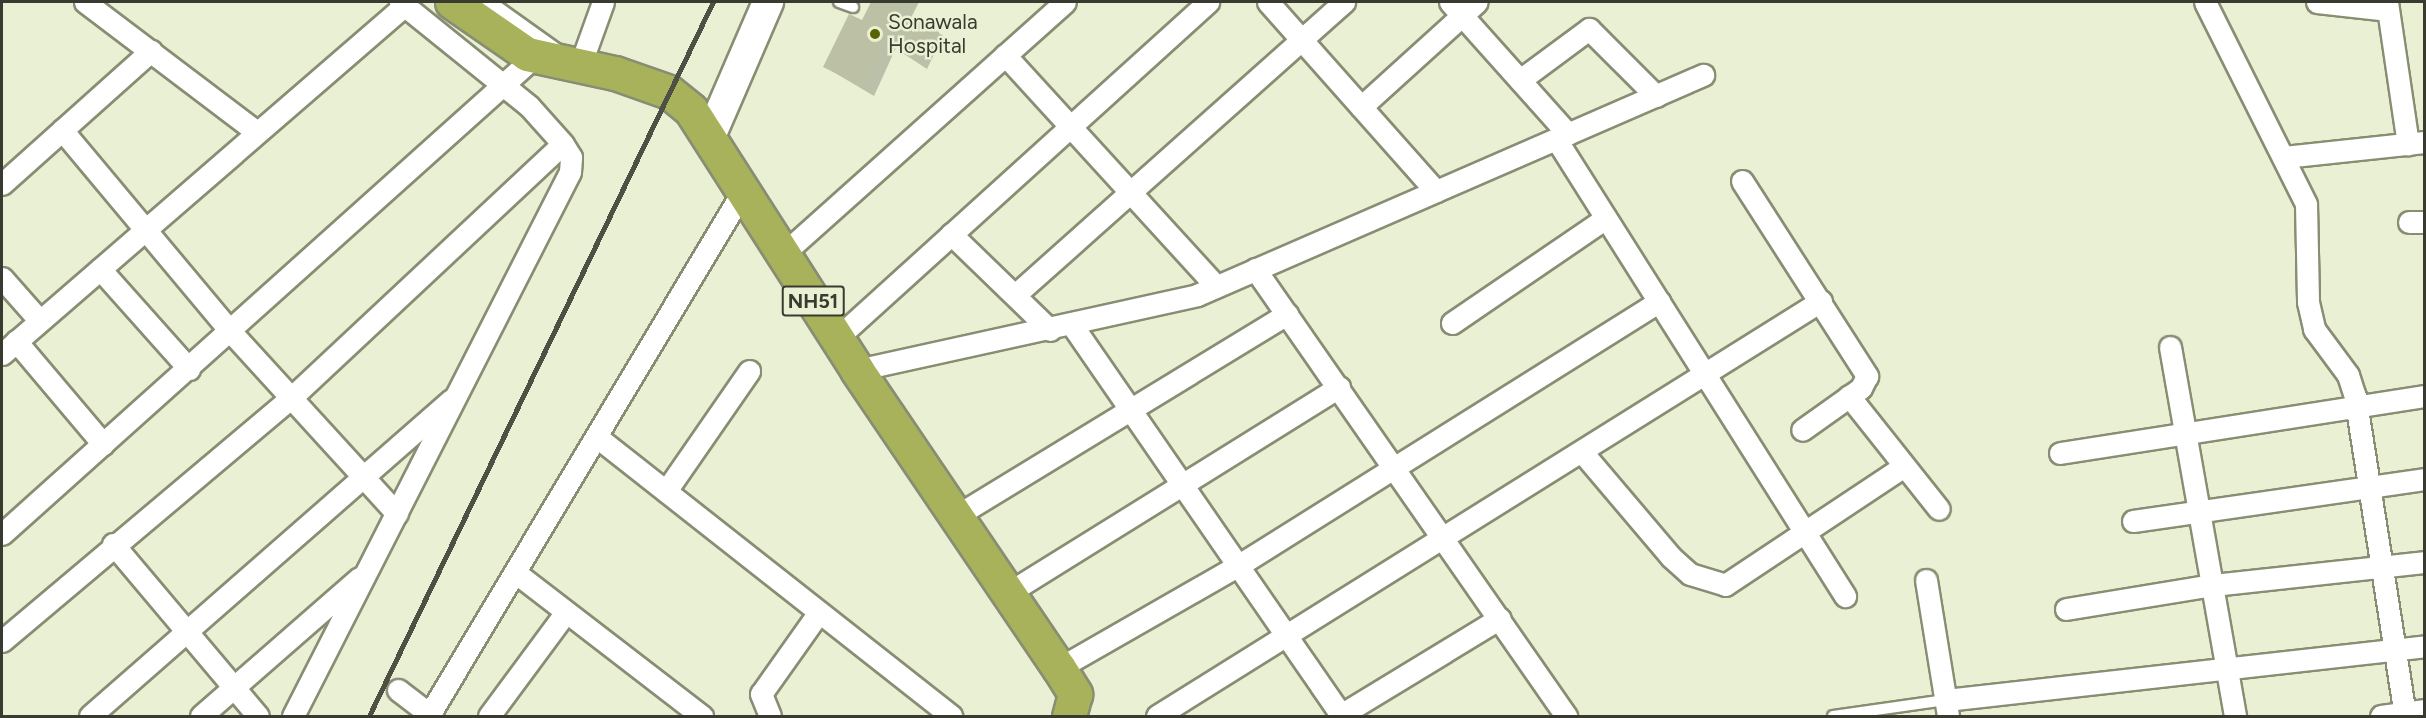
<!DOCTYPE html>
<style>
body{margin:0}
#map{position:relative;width:2426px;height:718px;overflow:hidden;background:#eaf0d3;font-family:Figtree,sans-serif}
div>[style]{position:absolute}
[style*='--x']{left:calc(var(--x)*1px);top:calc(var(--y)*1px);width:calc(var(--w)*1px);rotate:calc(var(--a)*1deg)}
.shadow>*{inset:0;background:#0003}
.building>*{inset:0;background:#bcc1a6}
.roads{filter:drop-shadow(2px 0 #888d73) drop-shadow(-2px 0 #888d73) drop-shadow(0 2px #888d73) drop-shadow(0 -2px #888d73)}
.service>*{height:10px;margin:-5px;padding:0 5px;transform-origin:5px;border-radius:5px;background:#fff}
.minor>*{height:21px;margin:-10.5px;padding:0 10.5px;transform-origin:10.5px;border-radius:10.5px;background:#fff}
.secondary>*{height:30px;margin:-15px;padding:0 15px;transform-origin:15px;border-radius:15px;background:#fff}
.trunk>*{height:33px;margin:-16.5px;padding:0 16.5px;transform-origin:16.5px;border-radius:16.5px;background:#a8b25b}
.rail>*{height:4.5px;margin:-2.25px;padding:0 2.25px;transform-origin:2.25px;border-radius:2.25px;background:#4e5043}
.dots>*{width:16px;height:16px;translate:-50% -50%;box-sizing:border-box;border:3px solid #eaf0d3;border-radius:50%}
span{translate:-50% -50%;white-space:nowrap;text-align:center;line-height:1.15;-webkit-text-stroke:5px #eaf0d3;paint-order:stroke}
.shield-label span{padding:2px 4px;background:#eaf0d3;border:2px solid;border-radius:4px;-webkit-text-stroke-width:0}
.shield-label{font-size:20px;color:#393b30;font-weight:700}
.poi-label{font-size:21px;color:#393b30}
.left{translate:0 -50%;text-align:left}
.frame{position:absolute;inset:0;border:3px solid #393b30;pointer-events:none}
</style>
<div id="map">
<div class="shadow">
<i style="clip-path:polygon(873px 2px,919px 2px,906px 28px,933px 26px,943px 36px,927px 69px,901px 52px,906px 42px,900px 39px,874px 96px,825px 67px,863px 22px)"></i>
</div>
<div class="building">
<i style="clip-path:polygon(871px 2px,904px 2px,895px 21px,910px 28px,915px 16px,934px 25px,917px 60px,899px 52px,906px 38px,890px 30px,863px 87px,823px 67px,849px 14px,862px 20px)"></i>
</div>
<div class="roads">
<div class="service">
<i style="--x:839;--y:2;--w:15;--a:20"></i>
<i style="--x:1833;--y:716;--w:114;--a:-8.1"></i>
</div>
<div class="minor">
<i style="--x:85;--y:2;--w:216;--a:37.1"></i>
<i style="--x:482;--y:2;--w:90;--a:35.5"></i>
<i style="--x:1268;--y:2;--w:253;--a:48.4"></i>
<i style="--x:1450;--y:2;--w:177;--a:48.2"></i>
<i style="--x:2205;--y:2;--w:226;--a:63.4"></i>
<i style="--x:2306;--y:204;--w:98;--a:88.8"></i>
<i style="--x:2308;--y:302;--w:28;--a:77"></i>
<i style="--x:2314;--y:329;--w:57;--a:53.5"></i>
<i style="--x:2348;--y:375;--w:22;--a:72"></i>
<i style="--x:2355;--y:396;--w:324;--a:81.1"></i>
<i style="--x:2317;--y:2;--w:70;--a:6.5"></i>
<i style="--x:2387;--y:2;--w:144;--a:81.6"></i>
<i style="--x:1005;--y:55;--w:313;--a:47.6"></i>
<i style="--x:581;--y:63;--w:65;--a:-70.2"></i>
<i style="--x:1520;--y:80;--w:86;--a:-36.5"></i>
<i style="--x:1589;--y:29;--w:95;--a:45"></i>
<i style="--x:1361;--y:107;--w:156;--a:-42.2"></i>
<i style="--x:62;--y:130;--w:263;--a:50.1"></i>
<i style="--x:231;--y:332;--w:246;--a:47.6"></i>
<i style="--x:1556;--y:139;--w:541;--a:57.69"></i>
<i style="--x:2284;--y:157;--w:141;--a:-6.1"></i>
<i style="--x:1742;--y:181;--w:232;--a:57.3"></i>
<i style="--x:1867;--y:376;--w:13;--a:117"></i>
<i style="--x:1861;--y:388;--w:72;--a:144.6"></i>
<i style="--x:2;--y:184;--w:200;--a:-41.8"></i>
<i style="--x:2409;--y:222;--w:15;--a:0"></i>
<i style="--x:951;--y:234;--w:138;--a:44.1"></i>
<i style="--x:783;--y:254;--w:378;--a:-41.8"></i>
<i style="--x:100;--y:269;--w:134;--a:48.3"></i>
<i style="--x:1255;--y:269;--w:545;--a:55.17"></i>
<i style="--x:2;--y:278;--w:57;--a:48.5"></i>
<i style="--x:1015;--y:295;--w:441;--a:-41.7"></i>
<i style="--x:1452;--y:323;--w:186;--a:-34.3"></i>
<i style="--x:1072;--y:325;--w:475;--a:55.4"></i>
<i style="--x:837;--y:338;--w:501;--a:-42.17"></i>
<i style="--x:16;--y:341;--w:135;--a:49.8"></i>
<i style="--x:2170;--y:347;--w:375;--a:80"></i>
<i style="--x:2;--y:354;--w:533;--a:-40.89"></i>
<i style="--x:857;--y:370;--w:348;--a:-12.4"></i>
<i style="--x:1197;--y:295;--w:552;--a:-23.5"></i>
<i style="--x:1849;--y:396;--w:144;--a:51.5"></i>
<i style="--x:597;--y:437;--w:451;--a:38.2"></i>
<i style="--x:1582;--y:452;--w:138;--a:49.7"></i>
<i style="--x:1671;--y:557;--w:25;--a:42"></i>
<i style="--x:1690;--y:574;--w:37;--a:17"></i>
<i style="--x:1725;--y:585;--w:215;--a:-33.6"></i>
<i style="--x:2060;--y:453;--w:368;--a:-8.9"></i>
<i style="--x:666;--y:491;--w:146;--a:-55.3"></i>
<i style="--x:956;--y:516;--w:388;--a:-31.4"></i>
<i style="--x:2133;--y:521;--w:294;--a:-8.2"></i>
<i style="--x:2;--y:534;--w:715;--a:-41.88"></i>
<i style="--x:113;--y:544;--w:225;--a:49.9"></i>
<i style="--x:516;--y:573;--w:235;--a:37.6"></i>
<i style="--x:1926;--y:580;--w:138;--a:80.8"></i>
<i style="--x:1008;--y:593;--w:390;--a:-31.9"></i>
<i style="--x:2066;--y:609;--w:149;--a:-9.3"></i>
<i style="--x:2213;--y:585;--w:212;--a:-6.2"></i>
<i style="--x:2;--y:641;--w:378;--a:-40.1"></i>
<i style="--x:291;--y:398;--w:371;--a:-43.1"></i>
<i style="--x:1059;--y:668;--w:207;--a:-29.8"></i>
<i style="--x:1239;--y:565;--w:496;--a:-32.1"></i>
<i style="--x:398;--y:690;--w:43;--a:37.4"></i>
<i style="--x:1946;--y:700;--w:481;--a:-6.4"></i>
<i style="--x:429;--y:715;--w:611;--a:-59.07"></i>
<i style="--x:90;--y:716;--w:480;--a:-41.2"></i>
<i style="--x:201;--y:716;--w:210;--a:-41.1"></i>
<i style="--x:293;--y:716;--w:610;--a:-63.02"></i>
<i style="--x:570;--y:172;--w:15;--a:-86"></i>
<i style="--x:571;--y:157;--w:15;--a:-122"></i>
<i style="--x:563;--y:144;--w:51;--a:-131.8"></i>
<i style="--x:529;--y:106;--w:166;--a:-141.1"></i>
<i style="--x:489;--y:716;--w:129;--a:-53.5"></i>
<i style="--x:770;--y:716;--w:24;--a:-112"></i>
<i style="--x:761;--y:694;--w:100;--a:-54.7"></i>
<i style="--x:1157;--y:716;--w:783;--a:-32.01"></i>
<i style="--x:1339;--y:716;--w:188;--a:-31.3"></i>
<i style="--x:2381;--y:716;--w:43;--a:-7.9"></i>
</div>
<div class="secondary">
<i style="--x:711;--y:134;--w:144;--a:-66.6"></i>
</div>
<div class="trunk">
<i style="--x:452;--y:2;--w:91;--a:34.7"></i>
<i style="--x:527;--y:54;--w:90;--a:12.2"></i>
<i style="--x:615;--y:73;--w:57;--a:19.4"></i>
<i style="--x:669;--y:92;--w:28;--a:39"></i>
<i style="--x:691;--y:110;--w:308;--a:57.4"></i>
<i style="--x:857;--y:370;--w:360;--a:55.9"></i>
<i style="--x:1059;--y:668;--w:31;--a:58"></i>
<i style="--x:1075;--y:694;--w:23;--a:105"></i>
</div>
</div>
<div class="rail">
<i style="--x:369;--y:716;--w:793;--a:-64.28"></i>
</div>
<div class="dots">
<i style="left:875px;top:34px;background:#5a6301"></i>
</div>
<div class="shield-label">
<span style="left:813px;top:301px">NH51</span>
</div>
<div class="poi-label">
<span class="left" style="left:888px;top:34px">Sonawala<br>Hospital</span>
</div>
<div class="frame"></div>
</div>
